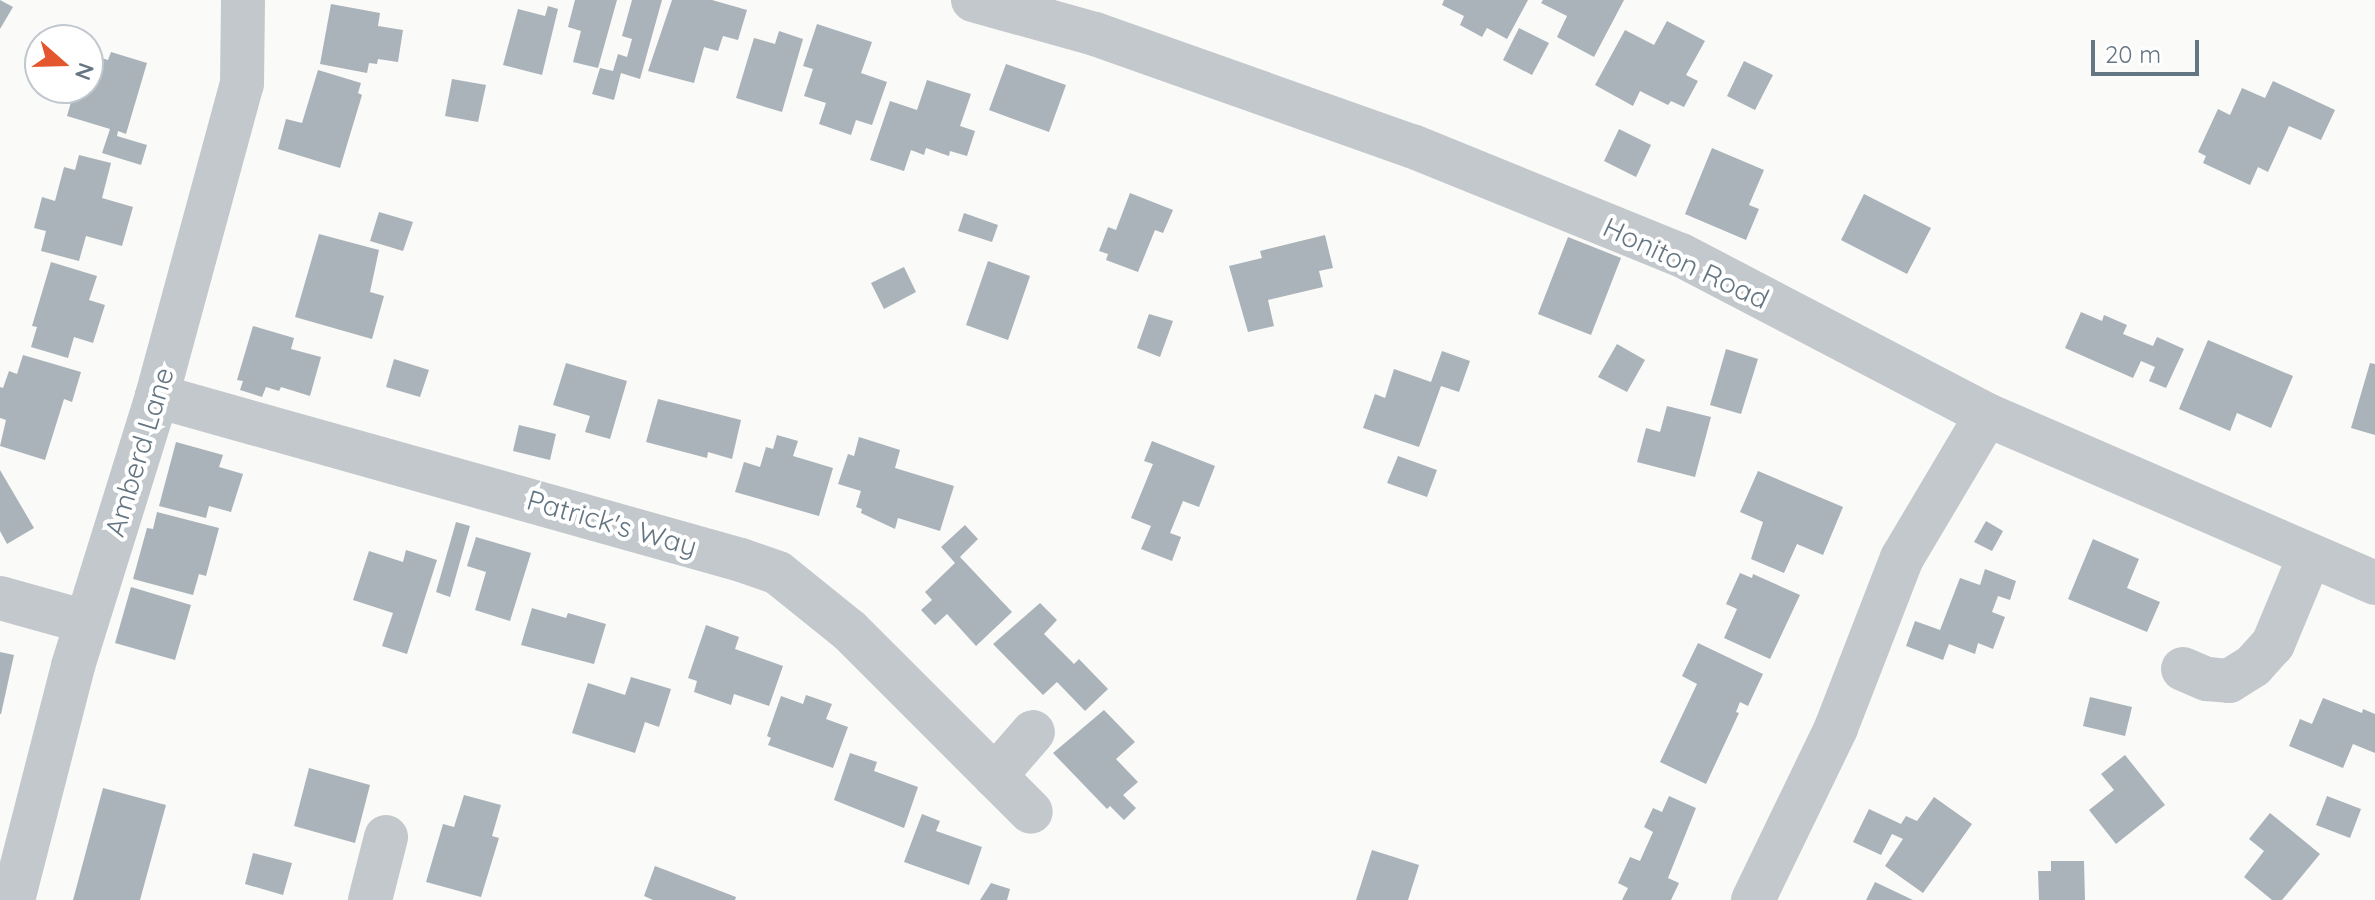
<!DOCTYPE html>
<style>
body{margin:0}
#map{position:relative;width:2375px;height:900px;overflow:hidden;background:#fafaf8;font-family:Quicksand,sans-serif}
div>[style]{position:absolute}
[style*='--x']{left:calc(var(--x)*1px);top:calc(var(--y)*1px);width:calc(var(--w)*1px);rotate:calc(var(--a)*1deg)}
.building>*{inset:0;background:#aab3b9}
.minor>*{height:44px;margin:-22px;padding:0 22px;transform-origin:22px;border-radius:22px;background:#c3c8cc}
span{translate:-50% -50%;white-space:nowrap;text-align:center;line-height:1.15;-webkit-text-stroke:8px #fff;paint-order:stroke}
.street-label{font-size:28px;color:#657683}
.north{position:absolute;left:24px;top:24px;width:80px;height:80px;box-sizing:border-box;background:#fff;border:2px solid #c1c8cd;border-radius:50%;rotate:110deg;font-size:22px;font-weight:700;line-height:32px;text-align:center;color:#657683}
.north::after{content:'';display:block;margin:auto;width:28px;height:36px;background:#e4572e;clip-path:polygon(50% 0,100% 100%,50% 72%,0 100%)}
.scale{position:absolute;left:2091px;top:40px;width:108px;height:36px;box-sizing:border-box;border:4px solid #657683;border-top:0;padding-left:10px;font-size:24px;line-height:28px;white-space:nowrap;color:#657683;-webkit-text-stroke:6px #fff;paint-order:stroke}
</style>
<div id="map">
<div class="building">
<i style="clip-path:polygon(0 0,13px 7px,0 29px)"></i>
<i style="clip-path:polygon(575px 0,617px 0,598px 68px,573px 62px,581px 31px,568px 27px)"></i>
<i style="clip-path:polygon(632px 0,662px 0,640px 79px,621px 73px,614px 100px,592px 94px,600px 68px,613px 71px,618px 54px,627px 57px,632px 39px,622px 36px)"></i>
<i style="clip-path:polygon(672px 0,712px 0,747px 10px,738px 40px,723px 36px,718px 51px,704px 47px,694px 83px,648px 71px)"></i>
<i style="clip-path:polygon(1444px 0,1528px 0,1507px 39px,1487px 28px,1482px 37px,1460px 25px,1464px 16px,1442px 5px)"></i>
<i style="clip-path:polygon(1543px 0,1624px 0,1594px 57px,1557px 37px,1567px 16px,1541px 3px)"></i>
<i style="clip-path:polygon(331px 4px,380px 13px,378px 26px,403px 30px,398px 62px,378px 59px,377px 64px,369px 63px,367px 73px,320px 64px)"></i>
<i style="clip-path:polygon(548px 6px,558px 9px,542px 75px,503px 65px,518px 9px,545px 16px)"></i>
<i style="clip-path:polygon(1667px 21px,1705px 41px,1686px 75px,1698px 81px,1684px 107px,1671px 101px,1668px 105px,1640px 91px,1633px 106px,1595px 85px,1625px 30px,1654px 45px)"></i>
<i style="clip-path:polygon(817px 24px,872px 42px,861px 73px,887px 82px,872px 125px,856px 120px,851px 135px,819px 124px,826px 103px,804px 96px,813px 69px,803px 66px)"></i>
<i style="clip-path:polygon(1519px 28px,1549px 43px,1532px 75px,1503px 60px)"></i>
<i style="clip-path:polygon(779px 31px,803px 39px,782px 112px,736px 98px,754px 38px,775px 44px)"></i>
<i style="clip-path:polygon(111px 52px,147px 63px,126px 134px,118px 131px,117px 136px,147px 145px,141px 165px,102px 153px,110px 129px,67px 116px,75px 88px,88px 88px,88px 54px,108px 60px)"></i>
<i style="clip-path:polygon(1744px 61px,1773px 75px,1755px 110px,1727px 96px)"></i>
<i style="clip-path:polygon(1006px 64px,1066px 85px,1049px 132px,989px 110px)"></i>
<i style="clip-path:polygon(318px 70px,361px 83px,358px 93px,362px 95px,340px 168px,278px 149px,286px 119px,302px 123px)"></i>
<i style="clip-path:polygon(452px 79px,486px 85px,478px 122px,445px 116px)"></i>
<i style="clip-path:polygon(927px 80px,971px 94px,960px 126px,975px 131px,967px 156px,950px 151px,949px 156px,926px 148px,924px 155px,911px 150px,904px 171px,870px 160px,890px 101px,917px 110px)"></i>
<i style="clip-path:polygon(2273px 81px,2335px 110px,2321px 140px,2289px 126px,2268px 172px,2258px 167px,2250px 185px,2203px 163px,2206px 156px,2198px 152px,2218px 109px,2230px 115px,2242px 88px,2265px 98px)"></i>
<i style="clip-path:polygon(1619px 129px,1651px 145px,1636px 177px,1604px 161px)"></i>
<i style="clip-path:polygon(1712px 148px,1764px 170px,1749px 205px,1759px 209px,1746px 240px,1685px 214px)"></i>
<i style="clip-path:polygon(79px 155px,111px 163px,102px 198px,133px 207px,122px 246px,86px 236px,79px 261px,41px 251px,46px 231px,34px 228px,42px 197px,55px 201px,64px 167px,75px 170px)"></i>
<i style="clip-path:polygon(1130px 193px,1173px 210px,1163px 233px,1155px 230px,1138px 272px,1106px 260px,1108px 254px,1099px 251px,1108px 227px,1116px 230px)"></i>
<i style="clip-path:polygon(1864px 194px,1931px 228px,1907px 274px,1841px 240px)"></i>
<i style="clip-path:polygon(379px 212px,413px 222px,403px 251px,370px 241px)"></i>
<i style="clip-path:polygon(964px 213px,998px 225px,992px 242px,958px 231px)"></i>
<i style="clip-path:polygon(319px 234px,379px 250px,370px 292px,384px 296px,372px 339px,295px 317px)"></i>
<i style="clip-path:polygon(1325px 235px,1333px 268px,1319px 271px,1323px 287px,1268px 300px,1274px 326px,1248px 332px,1229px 266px,1262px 258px,1260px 251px)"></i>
<i style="clip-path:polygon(1568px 237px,1621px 258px,1591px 335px,1538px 314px)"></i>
<i style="clip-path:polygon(988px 261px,1030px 276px,1008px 340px,966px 325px)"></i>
<i style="clip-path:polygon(51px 262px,97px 276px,89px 300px,105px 305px,93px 343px,74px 337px,68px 358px,31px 347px,37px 327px,32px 326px)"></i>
<i style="clip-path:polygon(904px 267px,916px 292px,884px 309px,871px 283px)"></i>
<i style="clip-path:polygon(2081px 312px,2102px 321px,2104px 315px,2127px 325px,2123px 334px,2153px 346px,2157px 337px,2184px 349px,2166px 388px,2149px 381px,2155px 367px,2141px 361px,2133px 378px,2065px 348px)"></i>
<i style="clip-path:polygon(1149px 314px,1173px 321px,1160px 357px,1137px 348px)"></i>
<i style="clip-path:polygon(253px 326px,294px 338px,291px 349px,321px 357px,310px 396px,281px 387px,279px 391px,266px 387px,262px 397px,240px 390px,243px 381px,237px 380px)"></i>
<i style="clip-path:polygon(2208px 340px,2293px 376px,2271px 428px,2237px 413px,2230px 431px,2179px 409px)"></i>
<i style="clip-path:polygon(1617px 344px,1645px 360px,1627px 392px,1598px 377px)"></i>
<i style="clip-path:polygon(1726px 349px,1758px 359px,1741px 414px,1710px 405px)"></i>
<i style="clip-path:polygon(1442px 351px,1470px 361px,1459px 392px,1441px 386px,1419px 447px,1363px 428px,1375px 394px,1385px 398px,1394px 369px,1431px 382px)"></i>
<i style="clip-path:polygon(23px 355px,81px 372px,72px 402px,64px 399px,45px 460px,0 446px,6px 420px,0 418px,0 387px,3px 388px,9px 371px,17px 374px)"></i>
<i style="clip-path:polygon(394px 359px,429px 370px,420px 397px,386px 387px)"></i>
<i style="clip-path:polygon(566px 363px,627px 381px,610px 439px,585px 432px,590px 416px,553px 405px)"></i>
<i style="clip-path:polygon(2370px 363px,2375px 364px,2375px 435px,2351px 428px)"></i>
<i style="clip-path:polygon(658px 399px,741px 420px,732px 459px,708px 452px,707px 458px,646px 442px)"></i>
<i style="clip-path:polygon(1667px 406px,1711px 417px,1695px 477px,1637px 462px,1646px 428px,1660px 432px)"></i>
<i style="clip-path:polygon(519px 425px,556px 434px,550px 460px,513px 451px)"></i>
<i style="clip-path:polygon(777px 435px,798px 441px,793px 456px,833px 468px,819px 516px,735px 492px,744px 462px,760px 467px,766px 447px,773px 449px)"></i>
<i style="clip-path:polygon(859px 437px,900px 450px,895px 468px,954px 486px,940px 531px,898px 518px,895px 529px,861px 513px,862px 509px,856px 507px,861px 491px,838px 484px,848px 454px,854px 456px)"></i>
<i style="clip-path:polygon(1152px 441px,1215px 466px,1199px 507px,1183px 501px,1170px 533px,1181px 537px,1172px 561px,1141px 549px,1151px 526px,1131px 518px,1153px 464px,1144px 461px)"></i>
<i style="clip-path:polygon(176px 442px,223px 455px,219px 467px,243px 474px,231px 512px,209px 506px,206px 518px,159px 506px)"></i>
<i style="clip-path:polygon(1398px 456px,1437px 470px,1427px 497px,1387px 483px)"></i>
<i style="clip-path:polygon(0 470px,34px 528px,7px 544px,0 531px)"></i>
<i style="clip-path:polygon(1758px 471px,1843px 507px,1823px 555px,1797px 544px,1784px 573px,1751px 559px,1763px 522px,1740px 512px)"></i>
<i style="clip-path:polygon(157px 512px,219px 528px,206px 576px,199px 574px,193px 595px,133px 579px,147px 528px,153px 529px)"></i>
<i style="clip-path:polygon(1986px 521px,2003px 531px,1992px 551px,1974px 542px)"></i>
<i style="clip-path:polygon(456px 522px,470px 526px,450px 597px,436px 592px)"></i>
<i style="clip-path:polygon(965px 525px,978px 539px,960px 557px,1012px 612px,976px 646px,947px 614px,935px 625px,921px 610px,932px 600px,925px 592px,955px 563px,941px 547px)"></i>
<i style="clip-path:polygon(476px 537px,531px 553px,510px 621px,475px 610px,486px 572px,467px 566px)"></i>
<i style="clip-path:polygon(2093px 539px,2139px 559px,2127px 588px,2160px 602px,2147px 632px,2068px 599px)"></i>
<i style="clip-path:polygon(406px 550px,437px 560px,407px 654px,382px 646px,393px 613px,353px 600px,369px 551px,403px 562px)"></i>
<i style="clip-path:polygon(1985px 569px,2016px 581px,2010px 600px,1998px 596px,1992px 612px,2005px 617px,1993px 649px,1978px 643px,1975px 654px,1949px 644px,1943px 660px,1906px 646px,1915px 621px,1940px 630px,1960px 578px,1980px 585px)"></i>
<i style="clip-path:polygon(1740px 573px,1752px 578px,1753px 574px,1800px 595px,1770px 659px,1724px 638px,1737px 609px,1726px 604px)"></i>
<i style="clip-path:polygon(131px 587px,191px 605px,175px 660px,115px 643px)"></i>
<i style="clip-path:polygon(1040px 603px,1057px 620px,1044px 634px,1074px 664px,1079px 659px,1108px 689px,1085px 711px,1057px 682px,1043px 695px,993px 644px)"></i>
<i style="clip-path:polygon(532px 608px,566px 618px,568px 613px,606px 624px,594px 664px,521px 645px)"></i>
<i style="clip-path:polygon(706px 625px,739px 637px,735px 649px,783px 666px,769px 706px,734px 694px,731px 705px,694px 692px,697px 681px,688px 678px)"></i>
<i style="clip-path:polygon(1698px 643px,1763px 674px,1748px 706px,1740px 702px,1736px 712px,1739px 713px,1706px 784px,1660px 762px,1697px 684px,1682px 676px)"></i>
<i style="clip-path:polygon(0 652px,14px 655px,1px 714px,0 714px)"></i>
<i style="clip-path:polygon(631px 677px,671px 689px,659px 727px,645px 722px,635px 753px,572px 733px,588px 683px,625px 695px)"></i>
<i style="clip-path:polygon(806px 695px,832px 704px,826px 719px,848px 727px,833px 768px,768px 745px,771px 738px,767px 736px,781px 696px,803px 704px)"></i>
<i style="clip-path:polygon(2090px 697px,2132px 707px,2125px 736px,2083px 726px)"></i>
<i style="clip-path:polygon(2323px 698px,2362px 713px,2363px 709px,2375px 714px,2375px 753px,2353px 744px,2343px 768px,2289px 746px,2300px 719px,2312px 724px)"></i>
<i style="clip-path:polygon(1104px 710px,1135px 742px,1116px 759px,1138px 782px,1123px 795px,1136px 808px,1124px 820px,1110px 806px,1107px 809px,1053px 753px)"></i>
<i style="clip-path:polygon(850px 753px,877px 762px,874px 771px,918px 787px,904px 828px,834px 800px)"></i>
<i style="clip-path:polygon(2125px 755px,2165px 805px,2116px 844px,2089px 810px,2114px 790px,2101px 774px)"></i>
<i style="clip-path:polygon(309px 768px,370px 785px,355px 843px,294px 826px)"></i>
<i style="clip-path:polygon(103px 788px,166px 805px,140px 900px,73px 900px)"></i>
<i style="clip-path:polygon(464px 795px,501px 805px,492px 836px,499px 838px,481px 897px,426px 882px,443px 824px,454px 827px)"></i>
<i style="clip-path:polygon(1669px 796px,1696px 808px,1668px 878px,1679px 883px,1671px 900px,1622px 900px,1628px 888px,1618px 883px,1630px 857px,1640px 861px,1653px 832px,1644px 827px,1653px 808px,1662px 812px)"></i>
<i style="clip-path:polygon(2327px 796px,2361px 809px,2350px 838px,2316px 825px)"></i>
<i style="clip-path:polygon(1934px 797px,1972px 824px,1923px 893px,1885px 866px,1903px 839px,1892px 834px,1881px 855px,1853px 842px,1869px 809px,1901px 824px,1906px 816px,1917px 821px)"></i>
<i style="clip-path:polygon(2270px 813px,2320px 854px,2282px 900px,2272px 900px,2244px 877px,2264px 851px,2249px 839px)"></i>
<i style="clip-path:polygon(922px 814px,940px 821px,936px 831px,982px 847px,969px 885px,904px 862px)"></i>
<i style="clip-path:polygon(1372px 850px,1419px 865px,1408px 900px,1356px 900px)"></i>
<i style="clip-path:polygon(253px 853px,292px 863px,283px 895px,245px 884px)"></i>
<i style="clip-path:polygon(2051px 861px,2084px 861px,2085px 900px,2039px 900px,2038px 871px,2051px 871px)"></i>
<i style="clip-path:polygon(655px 866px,736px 897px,735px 900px,653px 900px,644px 896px)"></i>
<i style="clip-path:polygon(1875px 882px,1913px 900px,1866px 900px)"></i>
<i style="clip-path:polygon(991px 883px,1010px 889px,1007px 900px,980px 900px)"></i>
</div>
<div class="minor">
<i style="--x:973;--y:0;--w:127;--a:15.6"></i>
<i style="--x:1095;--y:34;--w:336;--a:19.5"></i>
<i style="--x:1412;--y:146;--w:290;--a:22.1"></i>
<i style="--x:1681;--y:255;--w:345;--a:27.6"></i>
<i style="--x:1987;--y:415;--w:423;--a:23.4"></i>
<i style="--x:157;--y:396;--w:607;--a:15.69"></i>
<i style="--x:741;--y:560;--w:39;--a:19"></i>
<i style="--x:778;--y:573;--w:91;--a:38.8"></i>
<i style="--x:849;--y:630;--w:257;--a:45"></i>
<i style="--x:0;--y:598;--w:89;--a:15.6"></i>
<i style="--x:2183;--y:669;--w:26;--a:23"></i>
<i style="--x:2207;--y:679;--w:22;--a:5"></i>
<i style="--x:2229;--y:681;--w:28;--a:-32"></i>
<i style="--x:2253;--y:666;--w:30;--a:-48"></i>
<i style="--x:2273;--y:644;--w:96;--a:-67.4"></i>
<i style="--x:995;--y:776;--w:58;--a:-49.2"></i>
<i style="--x:13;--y:900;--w:242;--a:-75.6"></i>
<i style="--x:73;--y:666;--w:283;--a:-72.7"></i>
<i style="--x:157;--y:396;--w:323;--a:-74.8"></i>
<i style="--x:242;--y:84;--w:84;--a:-89.3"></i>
<i style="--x:370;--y:900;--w:65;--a:-75.7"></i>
<i style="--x:1753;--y:900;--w:191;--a:-64.2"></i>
<i style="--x:1836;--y:728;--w:182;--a:-68.8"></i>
<i style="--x:1902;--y:558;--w:166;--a:-59.3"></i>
</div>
<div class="street-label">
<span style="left:1686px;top:263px;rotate:25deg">Honiton Road</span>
<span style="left:139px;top:452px;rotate:-73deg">Amberd Lane</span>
<span style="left:612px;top:523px;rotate:16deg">Patrick's Way</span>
</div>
<div class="north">N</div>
<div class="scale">20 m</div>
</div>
